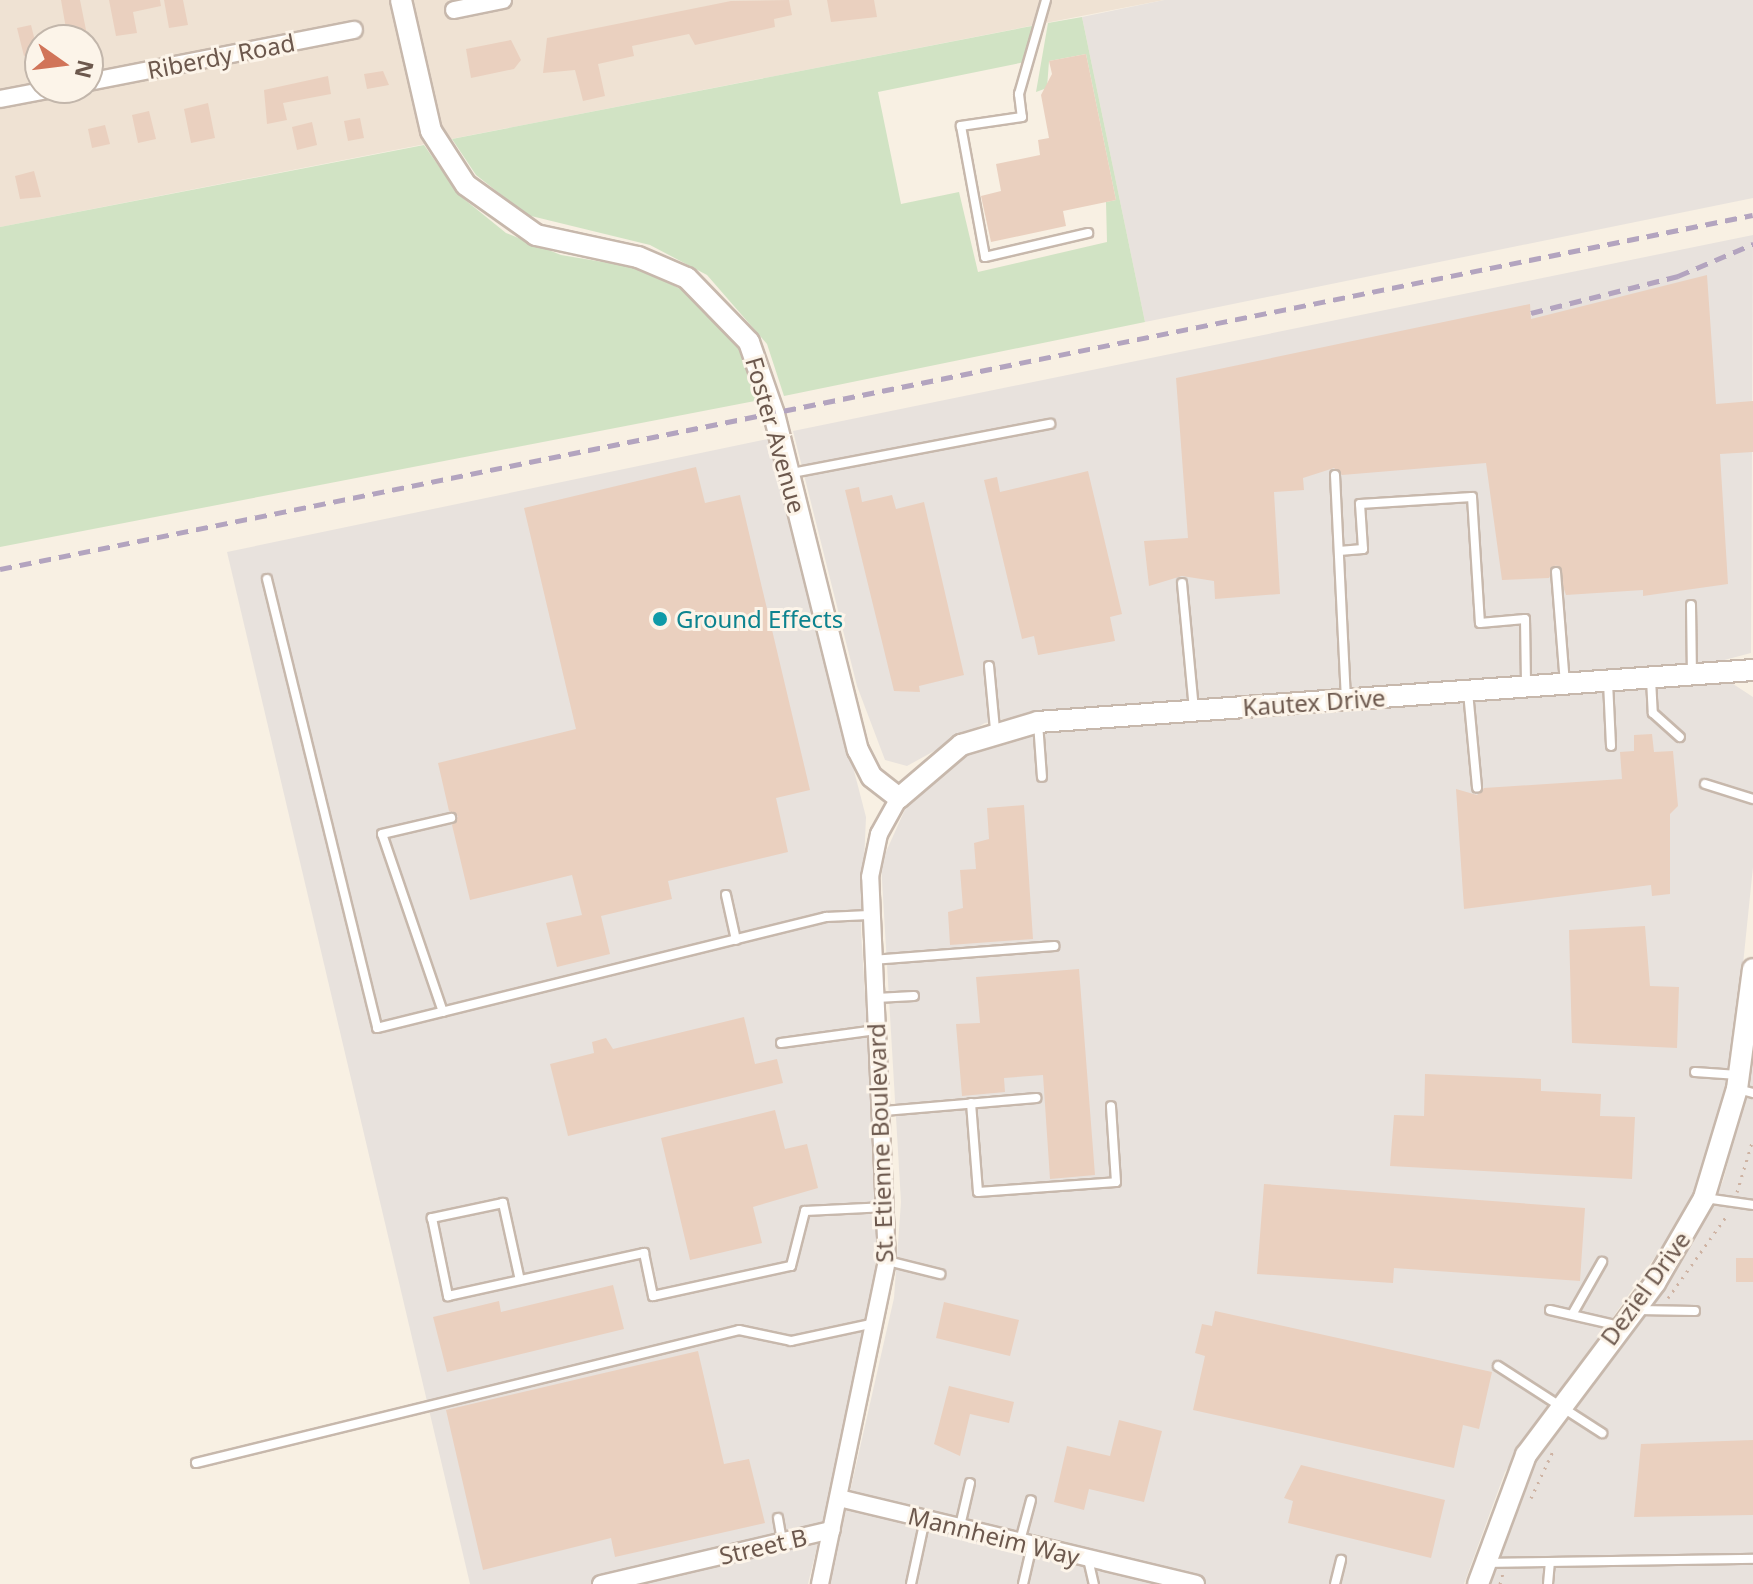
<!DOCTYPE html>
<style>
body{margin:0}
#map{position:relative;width:1753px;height:1584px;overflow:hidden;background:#f8f0e3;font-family:"Noto Sans",sans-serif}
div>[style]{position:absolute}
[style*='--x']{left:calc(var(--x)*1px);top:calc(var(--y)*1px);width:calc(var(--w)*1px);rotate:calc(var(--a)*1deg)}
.residential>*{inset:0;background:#efe2d3}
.industrial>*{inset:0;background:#e8e2dd}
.green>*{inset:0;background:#d1e3c4}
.building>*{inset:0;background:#ead0bf}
.path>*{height:3px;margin-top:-1.5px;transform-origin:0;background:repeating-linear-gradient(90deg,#ceb3a3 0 2px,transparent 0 8px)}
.roads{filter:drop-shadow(2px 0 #c7b8ac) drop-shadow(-2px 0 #c7b8ac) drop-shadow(0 2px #c7b8ac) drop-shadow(0 -2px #c7b8ac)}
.service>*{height:8px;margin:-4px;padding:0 4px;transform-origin:4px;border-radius:4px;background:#fff}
.minor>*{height:16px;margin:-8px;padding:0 8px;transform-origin:8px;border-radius:8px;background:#fff}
.tertiary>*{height:20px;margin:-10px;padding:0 10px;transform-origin:10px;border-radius:10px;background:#fff}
.rail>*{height:5px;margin-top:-2.5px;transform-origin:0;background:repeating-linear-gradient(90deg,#b3a4bf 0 12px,transparent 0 20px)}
.dots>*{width:22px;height:22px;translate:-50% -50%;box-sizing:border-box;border:4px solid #fcf4e9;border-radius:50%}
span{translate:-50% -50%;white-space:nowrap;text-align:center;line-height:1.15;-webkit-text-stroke:6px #fcf4e9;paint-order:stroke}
.street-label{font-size:24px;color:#6c584d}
.culture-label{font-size:24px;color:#0d838f}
.left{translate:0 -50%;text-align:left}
.north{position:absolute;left:24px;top:24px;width:80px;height:80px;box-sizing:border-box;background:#fcf4e9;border:2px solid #c2b6ab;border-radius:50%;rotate:104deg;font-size:22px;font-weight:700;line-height:32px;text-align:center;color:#6c584d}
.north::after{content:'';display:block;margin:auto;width:28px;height:36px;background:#d17459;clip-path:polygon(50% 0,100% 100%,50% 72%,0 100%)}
</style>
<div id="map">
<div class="residential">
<i style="clip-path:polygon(evenodd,0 0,1164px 0,0 227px,0 0,40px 40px,88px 40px,88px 88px,40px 88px,40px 40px)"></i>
</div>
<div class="industrial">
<i style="clip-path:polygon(1164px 0,1753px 0,1753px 198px,1145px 322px,1082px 17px)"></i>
<i style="clip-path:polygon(1753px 235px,1751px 653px,1709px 664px,1039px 712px,985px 723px,907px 766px,885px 760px,857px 686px,793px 431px)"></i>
<i style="clip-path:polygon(768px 439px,866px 817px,861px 931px,880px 1230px,863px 1359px,808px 1584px,470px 1584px,227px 552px)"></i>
<i style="clip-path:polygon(1730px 682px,1753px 697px,1753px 867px,1730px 1091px,1692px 1204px,1505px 1472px,1464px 1584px,829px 1584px,894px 1298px,901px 1202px,881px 863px,907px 805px,952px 760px,1013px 735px)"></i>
<i style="clip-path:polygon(1753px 1064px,1753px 1584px,1488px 1584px,1537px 1453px,1698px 1232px,1723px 1181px)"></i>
</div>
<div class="green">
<i style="clip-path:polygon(1082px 17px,1145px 322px,784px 396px,767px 344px,707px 275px,650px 245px,527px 215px,476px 175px,452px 139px,1037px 25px,1025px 62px,878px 92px,901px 204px,959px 192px,978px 272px,1107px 242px,1106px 202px,1116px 200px,1086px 54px,1049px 61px,1047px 88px,1036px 92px,1048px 23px)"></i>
<i style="clip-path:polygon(424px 145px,459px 195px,506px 233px,561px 255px,639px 268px,688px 293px,741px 350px,760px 400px,0 547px,0 227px)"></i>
</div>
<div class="building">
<i style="clip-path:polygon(61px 0,80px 0,88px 40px,68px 40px)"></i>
<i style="clip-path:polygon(109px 0,160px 0,161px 6px,133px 12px,137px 33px,116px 36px)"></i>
<i style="clip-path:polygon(164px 0,183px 0,188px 25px,169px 28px)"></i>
<i style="clip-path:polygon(789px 0,792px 15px,774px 19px,775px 27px,695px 45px,689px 34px,632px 46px,634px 56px,598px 64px,605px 96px,583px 101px,575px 70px,543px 73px,547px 38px,731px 1px)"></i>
<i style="clip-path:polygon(827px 0,874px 0,877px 17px,831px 22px)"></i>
<i style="clip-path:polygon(31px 25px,38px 53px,24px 56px,17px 28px)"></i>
<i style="clip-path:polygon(511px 40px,521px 60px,514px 69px,471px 78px,466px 49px)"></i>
<i style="clip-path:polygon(1086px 54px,1116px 200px,1063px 211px,1066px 226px,991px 242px,981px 196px,1001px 191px,996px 164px,1040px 155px,1038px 140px,1049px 138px,1041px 95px,1052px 74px,1049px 61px)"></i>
<i style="clip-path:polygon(383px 71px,389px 85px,367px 89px,364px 74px)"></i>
<i style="clip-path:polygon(328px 76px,331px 94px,283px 103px,287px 120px,267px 124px,264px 90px)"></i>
<i style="clip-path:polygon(208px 103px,215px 138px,191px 143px,184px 109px)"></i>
<i style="clip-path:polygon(149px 111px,156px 139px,138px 143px,132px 115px)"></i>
<i style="clip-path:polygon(360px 118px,364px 138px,348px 141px,344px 121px)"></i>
<i style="clip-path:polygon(312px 122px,317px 145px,297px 150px,292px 127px)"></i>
<i style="clip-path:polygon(105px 125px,110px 144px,92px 148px,88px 129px)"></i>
<i style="clip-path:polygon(34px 171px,41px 197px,20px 199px,15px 176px)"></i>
<i style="clip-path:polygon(1707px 275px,1716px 404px,1753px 401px,1753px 452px,1720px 454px,1728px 584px,1643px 596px,1643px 590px,1566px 595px,1556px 565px,1549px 578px,1502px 580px,1486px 463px,1342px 475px,1334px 468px,1303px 478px,1304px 490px,1274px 492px,1280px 594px,1215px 599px,1214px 581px,1182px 576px,1149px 586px,1144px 541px,1188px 538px,1176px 378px,1530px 304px,1531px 319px)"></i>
<i style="clip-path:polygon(696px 467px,705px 503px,740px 495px,810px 790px,776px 798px,788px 852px,668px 881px,672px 899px,601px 916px,610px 954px,557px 967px,546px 923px,582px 915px,572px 875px,470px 900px,452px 825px,458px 816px,449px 811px,438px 763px,576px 729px,524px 508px)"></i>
<i style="clip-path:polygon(1088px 471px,1122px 614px,1110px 617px,1115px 641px,1038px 655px,1034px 636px,1022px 639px,984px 480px,997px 477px,1000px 492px)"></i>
<i style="clip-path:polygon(859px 487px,862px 502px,892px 495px,896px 509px,924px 502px,964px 675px,919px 686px,920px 692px,894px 691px,845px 490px)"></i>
<i style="clip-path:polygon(1652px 734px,1654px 752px,1673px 751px,1678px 806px,1670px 814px,1670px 894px,1652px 896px,1651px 885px,1464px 909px,1456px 789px,1477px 795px,1484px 788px,1622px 779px,1620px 752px,1634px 751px,1634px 735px)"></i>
<i style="clip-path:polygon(1024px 805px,1033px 939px,950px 945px,948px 912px,963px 908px,960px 870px,976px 869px,974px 843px,989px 839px,987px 808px)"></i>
<i style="clip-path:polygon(1645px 926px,1650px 986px,1679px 987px,1677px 1048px,1572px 1043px,1569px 930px)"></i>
<i style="clip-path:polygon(1079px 969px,1095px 1175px,1050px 1179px,1043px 1075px,1004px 1078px,1005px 1092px,962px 1096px,956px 1024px,980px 1023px,976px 977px)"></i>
<i style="clip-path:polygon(744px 1017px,755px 1064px,777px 1059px,783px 1083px,568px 1136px,550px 1064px,594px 1053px,592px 1042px,606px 1038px,613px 1049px)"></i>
<i style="clip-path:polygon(1425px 1074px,1541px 1079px,1541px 1091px,1601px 1094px,1600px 1116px,1635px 1117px,1632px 1179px,1390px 1166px,1394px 1115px,1424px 1116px)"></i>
<i style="clip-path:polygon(775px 1110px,785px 1149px,807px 1144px,818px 1188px,753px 1207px,762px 1243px,690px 1260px,661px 1138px)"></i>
<i style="clip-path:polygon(1264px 1184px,1585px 1208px,1580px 1281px,1394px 1268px,1393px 1283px,1257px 1274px)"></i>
<i style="clip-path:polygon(1736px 1258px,1753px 1258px,1753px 1282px,1736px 1282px)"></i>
<i style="clip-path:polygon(613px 1285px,624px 1329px,447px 1372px,433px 1317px,499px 1301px,501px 1312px)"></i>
<i style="clip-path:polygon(944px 1302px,1019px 1320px,1010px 1356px,936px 1338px)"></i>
<i style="clip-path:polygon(1215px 1311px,1492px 1372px,1479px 1429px,1463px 1425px,1454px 1468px,1193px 1410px,1205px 1356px,1195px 1353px,1202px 1324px,1212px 1326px)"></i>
<i style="clip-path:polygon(698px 1351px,724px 1464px,749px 1459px,765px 1523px,615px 1557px,611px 1538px,483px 1570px,446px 1410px)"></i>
<i style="clip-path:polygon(949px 1386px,1014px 1402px,1009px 1423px,970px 1414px,960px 1456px,934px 1444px)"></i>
<i style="clip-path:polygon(1119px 1420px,1162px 1431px,1144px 1502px,1089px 1489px,1084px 1510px,1054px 1502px,1067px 1446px,1110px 1456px)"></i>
<i style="clip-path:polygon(1753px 1440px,1753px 1515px,1634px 1517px,1641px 1444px)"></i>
<i style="clip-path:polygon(1301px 1465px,1445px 1500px,1431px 1558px,1288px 1523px,1293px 1501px,1284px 1498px)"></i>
</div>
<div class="path">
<i style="--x:1737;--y:1192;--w:55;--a:-73.2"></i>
<i style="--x:1668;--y:1298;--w:103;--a:-54.5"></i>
<i style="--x:1531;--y:1498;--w:52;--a:-64.9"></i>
<i style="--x:1500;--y:1584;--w:11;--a:-75"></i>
</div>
<div class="roads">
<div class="service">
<i style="--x:1046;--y:0;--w:98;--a:106"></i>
<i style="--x:1019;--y:94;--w:23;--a:83"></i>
<i style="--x:1022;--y:117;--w:62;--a:171.6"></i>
<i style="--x:961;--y:126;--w:133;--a:79.6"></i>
<i style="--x:985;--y:257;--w:106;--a:-13.1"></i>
<i style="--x:792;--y:473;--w:263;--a:-10.8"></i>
<i style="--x:1335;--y:475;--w:224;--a:87.2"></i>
<i style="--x:1339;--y:551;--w:24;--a:-5"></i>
<i style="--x:1363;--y:549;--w:45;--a:-93.8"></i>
<i style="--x:1360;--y:504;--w:112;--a:-3.6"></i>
<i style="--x:1472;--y:497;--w:126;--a:86.4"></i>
<i style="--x:1480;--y:623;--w:45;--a:-5.1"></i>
<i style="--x:1525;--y:619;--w:67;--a:89.1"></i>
<i style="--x:1556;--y:572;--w:111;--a:85.4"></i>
<i style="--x:267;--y:579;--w:462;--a:76.2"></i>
<i style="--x:377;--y:1028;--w:463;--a:-13.9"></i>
<i style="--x:826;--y:917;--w:43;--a:-2.7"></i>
<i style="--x:1182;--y:583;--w:128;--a:84.6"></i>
<i style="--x:1691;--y:605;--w:69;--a:89.2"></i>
<i style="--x:989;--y:666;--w:64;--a:84.6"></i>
<i style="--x:1651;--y:679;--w:34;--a:87"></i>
<i style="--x:1653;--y:713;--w:36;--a:42"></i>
<i style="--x:1608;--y:682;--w:64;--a:87.3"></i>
<i style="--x:1468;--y:692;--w:96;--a:84.6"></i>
<i style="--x:1038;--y:723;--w:54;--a:85.8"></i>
<i style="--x:1705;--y:784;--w:50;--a:17.4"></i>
<i style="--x:726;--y:895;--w:46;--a:77.5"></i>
<i style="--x:872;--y:960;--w:183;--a:-4.4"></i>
<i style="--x:876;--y:998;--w:38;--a:-3"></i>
<i style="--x:443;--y:1012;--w:188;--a:-108.9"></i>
<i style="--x:382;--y:834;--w:71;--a:-13.1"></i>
<i style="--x:781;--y:1043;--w:96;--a:-7.8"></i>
<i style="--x:1695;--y:1072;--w:43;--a:4"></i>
<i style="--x:1738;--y:1089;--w:16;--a:15"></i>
<i style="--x:971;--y:1103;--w:89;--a:85.5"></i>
<i style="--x:978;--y:1192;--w:138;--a:-4.1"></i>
<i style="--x:1116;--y:1182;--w:76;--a:-93.8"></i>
<i style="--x:884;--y:1111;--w:153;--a:-4.9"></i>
<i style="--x:1705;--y:1198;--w:49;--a:8.3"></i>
<i style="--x:888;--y:1261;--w:54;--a:14"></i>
<i style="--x:519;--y:1276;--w:75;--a:-102.4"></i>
<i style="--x:503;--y:1203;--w:73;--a:168.1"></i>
<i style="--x:432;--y:1218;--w:80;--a:78.4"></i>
<i style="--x:448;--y:1296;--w:201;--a:-12.4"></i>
<i style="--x:644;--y:1253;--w:44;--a:78.2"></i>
<i style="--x:653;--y:1296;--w:141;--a:-12.3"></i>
<i style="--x:791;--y:1266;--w:57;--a:-75.7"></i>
<i style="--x:805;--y:1211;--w:82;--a:-2.8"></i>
<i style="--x:1550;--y:1310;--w:72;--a:12.9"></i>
<i style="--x:1638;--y:1310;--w:57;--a:1"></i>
<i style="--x:1573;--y:1313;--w:59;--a:-60.4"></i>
<i style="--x:1498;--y:1366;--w:124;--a:32.8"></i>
<i style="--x:196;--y:1463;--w:559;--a:-13.76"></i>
<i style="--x:739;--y:1330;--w:53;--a:11.9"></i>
<i style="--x:791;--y:1341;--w:86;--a:-12.1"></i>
<i style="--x:778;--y:1518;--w:23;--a:80"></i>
<i style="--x:960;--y:1526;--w:44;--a:-76.9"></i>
<i style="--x:1020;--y:1541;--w:42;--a:-75"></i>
<i style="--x:1088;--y:1559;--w:26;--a:77"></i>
<i style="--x:1487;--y:1563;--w:266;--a:-0.9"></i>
<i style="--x:911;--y:1584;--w:66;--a:-77.8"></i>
<i style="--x:1023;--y:1584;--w:40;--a:-77"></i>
<i style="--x:1335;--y:1584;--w:25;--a:-76"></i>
<i style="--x:1548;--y:1584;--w:22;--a:-85"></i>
</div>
<div class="minor">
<i style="--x:454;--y:10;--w:50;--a:-11.5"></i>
<i style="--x:88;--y:82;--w:271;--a:-11.1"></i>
<i style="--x:0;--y:99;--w:58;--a:-10.9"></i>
<i style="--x:839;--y:1498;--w:367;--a:13.5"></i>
<i style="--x:601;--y:1584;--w:237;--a:-13.2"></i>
<i style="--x:820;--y:1584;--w:330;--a:-78.3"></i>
<i style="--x:887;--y:1261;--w:384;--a:-92.5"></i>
<i style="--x:870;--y:877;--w:44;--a:-78.2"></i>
<i style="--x:879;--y:834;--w:41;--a:-60.9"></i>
</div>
<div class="tertiary">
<i style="--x:401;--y:0;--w:134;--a:77.1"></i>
<i style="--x:431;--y:131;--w:64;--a:57.1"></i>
<i style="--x:466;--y:185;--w:86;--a:35.5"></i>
<i style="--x:536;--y:235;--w:104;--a:12.2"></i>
<i style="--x:638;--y:257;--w:53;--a:23.2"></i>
<i style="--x:687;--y:278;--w:89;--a:45.9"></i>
<i style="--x:749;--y:342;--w:76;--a:70.9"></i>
<i style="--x:774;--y:414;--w:346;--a:76"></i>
<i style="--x:858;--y:750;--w:30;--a:63"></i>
<i style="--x:872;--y:777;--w:34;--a:38"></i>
<i style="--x:899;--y:798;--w:82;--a:-40.5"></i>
<i style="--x:961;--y:745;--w:80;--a:-16.6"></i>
<i style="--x:1038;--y:722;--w:717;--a:-4.16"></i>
<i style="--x:1478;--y:1584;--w:138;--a:-69.6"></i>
<i style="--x:1526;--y:1455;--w:215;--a:-53.1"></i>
<i style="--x:1655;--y:1283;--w:98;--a:-60"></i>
<i style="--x:1704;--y:1198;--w:114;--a:-73.2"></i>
<i style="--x:1737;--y:1089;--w:121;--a:-82.4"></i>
</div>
</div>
<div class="rail">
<i style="--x:1531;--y:313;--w:152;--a:-14.1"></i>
<i style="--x:1678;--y:276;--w:82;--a:-23.1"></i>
<i style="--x:0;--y:569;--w:1788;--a:-11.42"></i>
</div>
<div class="dots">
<i style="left:660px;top:619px;background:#0f9aa8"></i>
</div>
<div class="street-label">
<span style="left:221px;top:56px;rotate:-11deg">Riberdy Road</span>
<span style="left:776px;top:435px;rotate:74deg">Foster Avenue</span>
<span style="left:1314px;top:702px;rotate:-4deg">Kautex Drive</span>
<span style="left:880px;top:1143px;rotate:-92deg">St. Etienne Boulevard</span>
<span style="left:1645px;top:1288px;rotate:-54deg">Deziel Drive</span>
<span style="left:994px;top:1536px;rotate:14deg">Mannheim Way</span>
<span style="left:763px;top:1546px;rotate:-13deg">Street B</span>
</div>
<div class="culture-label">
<span class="left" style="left:676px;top:619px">Ground Effects</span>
</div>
<div class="north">N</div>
</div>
